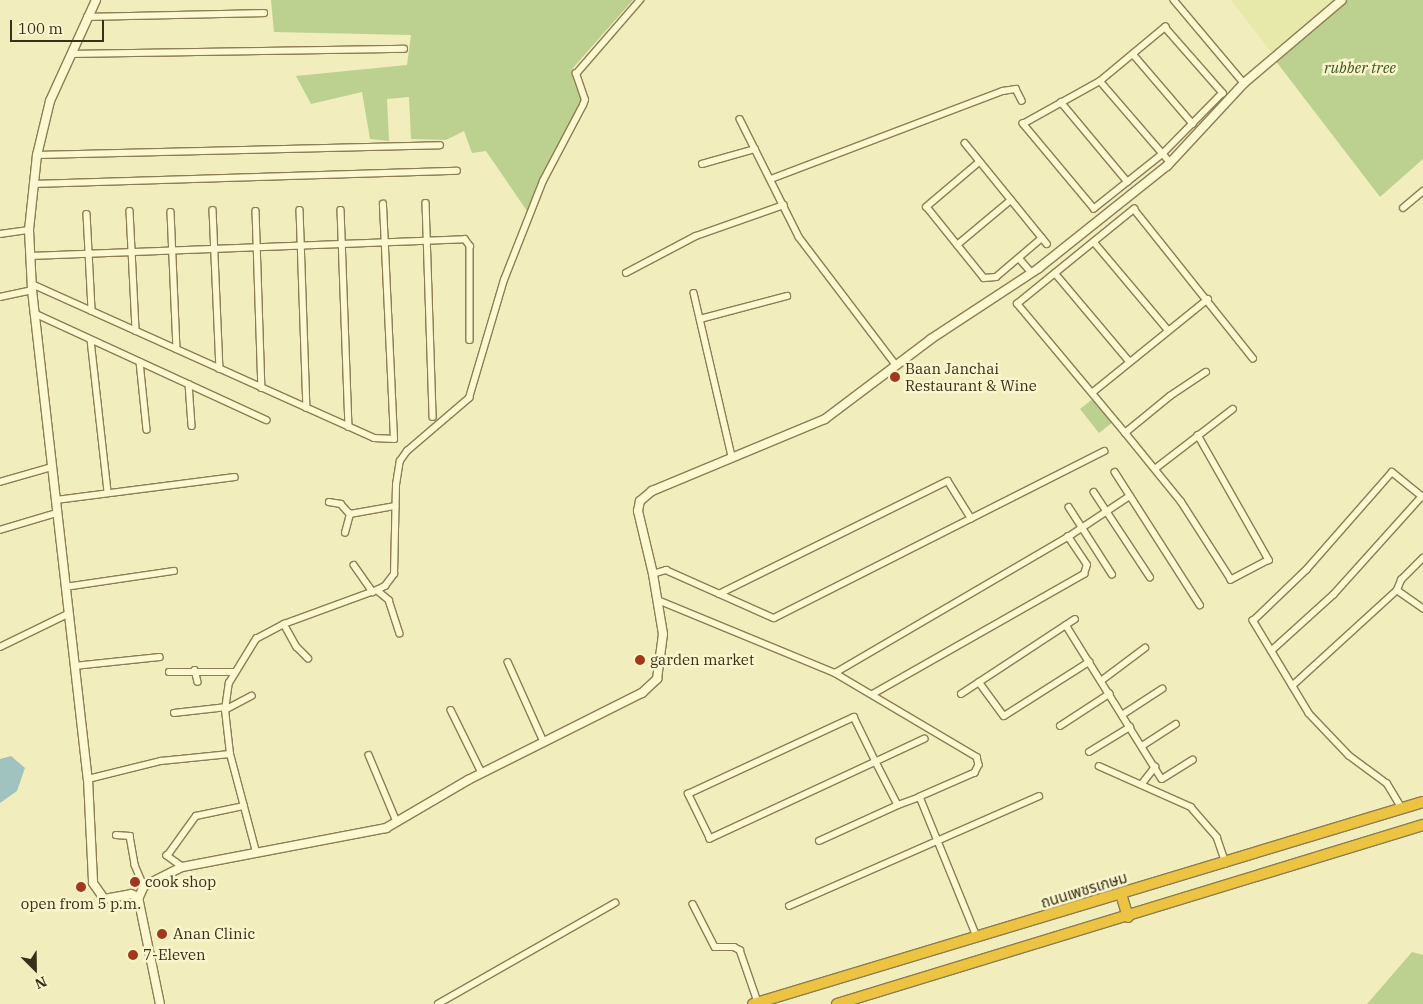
<!DOCTYPE html>
<meta charset="utf-8">
<style>
body{margin:0}
#map{position:relative;width:1423px;height:1004px;overflow:hidden;background:#f2edbc;font-family:"IBM Plex Serif","Noto Sans Thai",serif}
div>[style]{position:absolute}
[style*='--x']{left:calc(var(--x)*1px);top:calc(var(--y)*1px);width:calc(var(--w)*1px);rotate:calc(var(--a)*1deg)}
.farmland>*{inset:0;background:#e6e9a9}
.green>*{inset:0;background:#bcd18f}
.water>*{inset:0;background:#a0c3c0}
.roads{filter:drop-shadow(1px 0 #8c7d54) drop-shadow(-1px 0 #8c7d54) drop-shadow(0 1px #8c7d54) drop-shadow(0 -1px #8c7d54)}
.street>*{height:5.5px;margin:-2.75px;padding:0 2.75px;transform-origin:2.75px;border-radius:2.75px;background:#fcf8d0}
.secondary>*{height:8px;margin:-4px;padding:0 4px;transform-origin:4px;border-radius:4px;background:#fcf8d0}
.highway>*{height:10px;margin:-5px;padding:0 5px;transform-origin:5px;border-radius:5px;background:#ecc442}
.dots>*{width:14px;height:14px;translate:-50% -50%;box-sizing:border-box;border:2px solid #f9f5cc;border-radius:50%}
span{translate:-50% -50%;white-space:nowrap;text-align:center;line-height:1.15;-webkit-text-stroke:5px #f9f5cc;paint-order:stroke}
.park-label{font-size:15px;color:#3e581e;font-style:italic}
.poi-label{font-size:15px;color:#39301a}
.left{translate:0 -50%;text-align:left}
.street-label{font-size:15px;color:#39301a}
.north{position:absolute;left:10px;top:944px;width:50px;height:50px;-webkit-text-stroke:4px #f9f5cc;paint-order:stroke;rotate:157deg;font-size:14px;font-weight:700;line-height:20px;text-align:center;color:#39301a}
.north::after{content:'';display:block;margin:auto;width:18px;height:22px;background:#39301a;clip-path:polygon(50% 0,100% 100%,50% 72%,0 100%)}
.scale{position:absolute;left:10px;top:20px;width:94px;height:22px;box-sizing:border-box;border:2px solid #39301a;border-top:0;padding-left:6px;font-size:15px;line-height:18px;white-space:nowrap;color:#39301a;-webkit-text-stroke:4px #f9f5cc;paint-order:stroke}
</style>
<div id="map">
<div class="farmland">
<i style="clip-path:polygon(1231px 0,1336px 0,1271px 52px)"></i>
</div>
<div class="green">
<i style="clip-path:polygon(271px 0,633px 0,572px 69px,585px 100px,527px 211px,486px 151px,472px 153px,464px 131px,446px 140px,411px 139px,409px 97px,387px 99px,389px 141px,370px 139px,362px 92px,311px 104px,296px 76px,407px 65px,411px 35px,274px 32px)"></i>
<i style="clip-path:polygon(1348px 0,1423px 0,1423px 159px,1380px 197px,1275px 60px)"></i>
<i style="clip-path:polygon(1094px 398px,1113px 422px,1099px 433px,1080px 409px)"></i>
<i style="clip-path:polygon(1412px 952px,1423px 955px,1423px 1004px,1367px 1004px)"></i>
</div>
<div class="water">
<i style="clip-path:polygon(11px 756px,25px 768px,17px 791px,0 803px,0 759px)"></i>
</div>
<div class="roads">
<div class="street">
<i style="--x:1174;--y:0;--w:109;--a:49.9"></i>
<i style="--x:87;--y:17;--w:177;--a:-1.3"></i>
<i style="--x:1165;--y:27;--w:88;--a:48.7"></i>
<i style="--x:1223;--y:93;--w:86;--a:134.5"></i>
<i style="--x:1163;--y:154;--w:88;--a:141.4"></i>
<i style="--x:1094;--y:209;--w:111;--a:-129.9"></i>
<i style="--x:1023;--y:124;--w:88;--a:-29.2"></i>
<i style="--x:1100;--y:81;--w:85;--a:-39.7"></i>
<i style="--x:71;--y:54;--w:333;--a:-0.9"></i>
<i style="--x:1133;--y:54;--w:92;--a:49.4"></i>
<i style="--x:1100;--y:81;--w:107;--a:49.2"></i>
<i style="--x:1061;--y:102;--w:104;--a:50.1"></i>
<i style="--x:740;--y:119;--w:132;--a:63.4"></i>
<i style="--x:799;--y:237;--w:161;--a:52.8"></i>
<i style="--x:965;--y:143;--w:130;--a:50.9"></i>
<i style="--x:37;--y:155;--w:403;--a:-1.4"></i>
<i style="--x:980;--y:162;--w:70;--a:139.7"></i>
<i style="--x:927;--y:207;--w:91;--a:51.2"></i>
<i style="--x:984;--y:278;--w:12;--a:-5"></i>
<i style="--x:996;--y:277;--w:60;--a:-40.3"></i>
<i style="--x:702;--y:164;--w:55;--a:-15.8"></i>
<i style="--x:771;--y:179;--w:248;--a:-20.8"></i>
<i style="--x:1003;--y:91;--w:13;--a:-9"></i>
<i style="--x:1016;--y:89;--w:13;--a:63"></i>
<i style="--x:33;--y:184;--w:424;--a:-1.8"></i>
<i style="--x:426;--y:203;--w:214;--a:88.1"></i>
<i style="--x:1403;--y:208;--w:26;--a:-40"></i>
<i style="--x:213;--y:210;--w:159;--a:87.5"></i>
<i style="--x:300;--y:210;--w:198;--a:88"></i>
<i style="--x:341;--y:210;--w:217;--a:87.9"></i>
<i style="--x:130;--y:211;--w:120;--a:87.1"></i>
<i style="--x:256;--y:211;--w:177;--a:88.1"></i>
<i style="--x:171;--y:212;--w:137;--a:87.5"></i>
<i style="--x:87;--y:214;--w:97;--a:87"></i>
<i style="--x:0;--y:234;--w:29;--a:-8"></i>
<i style="--x:1094;--y:242;--w:116;--a:49.9"></i>
<i style="--x:957;--y:245;--w:70;--a:-39.8"></i>
<i style="--x:30;--y:256;--w:435;--a:-2.2"></i>
<i style="--x:465;--y:239;--w:9;--a:54"></i>
<i style="--x:470;--y:246;--w:94;--a:90"></i>
<i style="--x:1019;--y:258;--w:20;--a:49"></i>
<i style="--x:626;--y:273;--w:79;--a:-27.9"></i>
<i style="--x:696;--y:236;--w:93;--a:-19.4"></i>
<i style="--x:1055;--y:273;--w:116;--a:49.9"></i>
<i style="--x:32;--y:284;--w:375;--a:24.2"></i>
<i style="--x:374;--y:438;--w:20;--a:3"></i>
<i style="--x:394;--y:439;--w:235;--a:-92.7"></i>
<i style="--x:694;--y:293;--w:167;--a:76.9"></i>
<i style="--x:0;--y:297;--w:33;--a:-12"></i>
<i style="--x:34;--y:313;--w:256;--a:24.7"></i>
<i style="--x:700;--y:319;--w:90;--a:-14.8"></i>
<i style="--x:91;--y:340;--w:153;--a:83.6"></i>
<i style="--x:140;--y:362;--w:68;--a:84.1"></i>
<i style="--x:189;--y:384;--w:42;--a:85.9"></i>
<i style="--x:1092;--y:393;--w:149;--a:-39"></i>
<i style="--x:1125;--y:433;--w:168;--a:-129.9"></i>
<i style="--x:1017;--y:304;--w:151;--a:-39.1"></i>
<i style="--x:1134;--y:209;--w:191;--a:51.4"></i>
<i style="--x:1198;--y:435;--w:144;--a:60.4"></i>
<i style="--x:1269;--y:560;--w:43;--a:152.2"></i>
<i style="--x:1231;--y:580;--w:93;--a:-122.7"></i>
<i style="--x:1181;--y:502;--w:89;--a:-129.1"></i>
<i style="--x:1125;--y:433;--w:58;--a:-39.4"></i>
<i style="--x:1170;--y:396;--w:43;--a:-33.7"></i>
<i style="--x:1155;--y:469;--w:98;--a:-37.6"></i>
<i style="--x:1115;--y:472;--w:158;--a:57.4"></i>
<i style="--x:0;--y:482;--w:54;--a:-16.1"></i>
<i style="--x:1094;--y:492;--w:102;--a:56.6"></i>
<i style="--x:56;--y:500;--w:180;--a:-7.3"></i>
<i style="--x:329;--y:502;--w:12;--a:9"></i>
<i style="--x:341;--y:504;--w:13;--a:48"></i>
<i style="--x:1069;--y:507;--w:80;--a:57.3"></i>
<i style="--x:0;--y:530;--w:59;--a:-16.6"></i>
<i style="--x:345;--y:533;--w:20;--a:-75"></i>
<i style="--x:350;--y:514;--w:46;--a:-10.1"></i>
<i style="--x:354;--y:565;--w:33;--a:55"></i>
<i style="--x:653;--y:574;--w:14;--a:-17"></i>
<i style="--x:666;--y:570;--w:118;--a:24"></i>
<i style="--x:774;--y:618;--w:370;--a:-26.8"></i>
<i style="--x:65;--y:587;--w:110;--a:-8.4"></i>
<i style="--x:377;--y:590;--w:16;--a:40"></i>
<i style="--x:389;--y:600;--w:35;--a:72"></i>
<i style="--x:1397;--y:590;--w:32;--a:35"></i>
<i style="--x:719;--y:594;--w:255;--a:-26.3"></i>
<i style="--x:948;--y:481;--w:44;--a:58.1"></i>
<i style="--x:658;--y:600;--w:191;--a:22.4"></i>
<i style="--x:835;--y:673;--w:165;--a:30.6"></i>
<i style="--x:977;--y:757;--w:8;--a:76"></i>
<i style="--x:979;--y:765;--w:9;--a:117"></i>
<i style="--x:975;--y:773;--w:60;--a:156.4"></i>
<i style="--x:284;--y:624;--w:26;--a:61"></i>
<i style="--x:297;--y:647;--w:16;--a:45"></i>
<i style="--x:1066;--y:625;--w:181;--a:58.1"></i>
<i style="--x:1162;--y:779;--w:36;--a:-32"></i>
<i style="--x:0;--y:647;--w:76;--a:-25.9"></i>
<i style="--x:1271;--y:651;--w:84;--a:-42.1"></i>
<i style="--x:1333;--y:595;--w:133;--a:-48"></i>
<i style="--x:508;--y:662;--w:88;--a:65.8"></i>
<i style="--x:74;--y:666;--w:86;--a:-6"></i>
<i style="--x:195;--y:670;--w:12;--a:76"></i>
<i style="--x:169;--y:672;--w:66;--a:0"></i>
<i style="--x:835;--y:673;--w:270;--a:-30.3"></i>
<i style="--x:1068;--y:537;--w:74;--a:-33.5"></i>
<i style="--x:1101;--y:681;--w:55;--a:-36.9"></i>
<i style="--x:979;--y:682;--w:42;--a:53.7"></i>
<i style="--x:1004;--y:716;--w:101;--a:-32.4"></i>
<i style="--x:1292;--y:686;--w:142;--a:-42.4"></i>
<i style="--x:1397;--y:590;--w:11;--a:-68"></i>
<i style="--x:1401;--y:580;--w:31;--a:-45"></i>
<i style="--x:873;--y:694;--w:243;--a:-29.6"></i>
<i style="--x:1084;--y:574;--w:9;--a:-72"></i>
<i style="--x:1087;--y:565;--w:34;--a:-124"></i>
<i style="--x:961;--y:694;--w:136;--a:-33.3"></i>
<i style="--x:225;--y:710;--w:30;--a:-28"></i>
<i style="--x:451;--y:710;--w:70;--a:63.8"></i>
<i style="--x:174;--y:713;--w:53;--a:-6.5"></i>
<i style="--x:1122;--y:715;--w:48;--a:-33"></i>
<i style="--x:1060;--y:726;--w:59;--a:-33.1"></i>
<i style="--x:925;--y:739;--w:54;--a:154.9"></i>
<i style="--x:876;--y:762;--w:183;--a:155.1"></i>
<i style="--x:710;--y:839;--w:50;--a:-116.1"></i>
<i style="--x:688;--y:794;--w:183;--a:-24.9"></i>
<i style="--x:854;--y:717;--w:50;--a:63.9"></i>
<i style="--x:876;--y:762;--w:48;--a:62.9"></i>
<i style="--x:898;--y:805;--w:23;--a:-20"></i>
<i style="--x:920;--y:797;--w:151;--a:67.8"></i>
<i style="--x:1142;--y:746;--w:40;--a:-32.9"></i>
<i style="--x:1089;--y:752;--w:48;--a:-31.4"></i>
<i style="--x:369;--y:755;--w:73;--a:67.3"></i>
<i style="--x:1099;--y:766;--w:101;--a:24"></i>
<i style="--x:1191;--y:807;--w:40;--a:49"></i>
<i style="--x:1217;--y:837;--w:28;--a:71"></i>
<i style="--x:88;--y:779;--w:75;--a:-13.9"></i>
<i style="--x:161;--y:761;--w:69;--a:-5.8"></i>
<i style="--x:1141;--y:785;--w:23;--a:-52"></i>
<i style="--x:1402;--y:809;--w:29;--a:-121"></i>
<i style="--x:1387;--y:784;--w:47;--a:-143.6"></i>
<i style="--x:1349;--y:756;--w:58;--a:-133.6"></i>
<i style="--x:1309;--y:714;--w:109;--a:-121.1"></i>
<i style="--x:1253;--y:621;--w:74;--a:-43.9"></i>
<i style="--x:1306;--y:570;--w:130;--a:-48.7"></i>
<i style="--x:1392;--y:472;--w:40;--a:39"></i>
<i style="--x:116;--y:835;--w:14;--a:4"></i>
<i style="--x:130;--y:836;--w:29;--a:80"></i>
<i style="--x:135;--y:865;--w:23;--a:67"></i>
<i style="--x:819;--y:841;--w:87;--a:-24.5"></i>
<i style="--x:256;--y:852;--w:101;--a:-104.9"></i>
<i style="--x:230;--y:754;--w:44;--a:-96.5"></i>
<i style="--x:225;--y:710;--w:27;--a:-82"></i>
<i style="--x:229;--y:683;--w:52;--a:-58.5"></i>
<i style="--x:256;--y:639;--w:32;--a:-28"></i>
<i style="--x:284;--y:624;--w:99;--a:-20.1"></i>
<i style="--x:377;--y:590;--w:9;--a:-27"></i>
<i style="--x:385;--y:586;--w:15;--a:-53"></i>
<i style="--x:394;--y:574;--w:89;--a:-88.7"></i>
<i style="--x:396;--y:485;--w:24;--a:-81"></i>
<i style="--x:400;--y:461;--w:12;--a:-55"></i>
<i style="--x:407;--y:451;--w:82;--a:-40.5"></i>
<i style="--x:469;--y:398;--w:123;--a:-73.5"></i>
<i style="--x:504;--y:280;--w:106;--a:-68.5"></i>
<i style="--x:543;--y:181;--w:86;--a:-62.2"></i>
<i style="--x:583;--y:105;--w:5;--a:-68"></i>
<i style="--x:585;--y:100;--w:28;--a:-109"></i>
<i style="--x:576;--y:74;--w:98;--a:-49.1"></i>
<i style="--x:182;--y:867;--w:19;--a:-144"></i>
<i style="--x:167;--y:856;--w:49;--a:-54.1"></i>
<i style="--x:196;--y:816;--w:49;--a:-11.8"></i>
<i style="--x:693;--y:904;--w:48;--a:62.9"></i>
<i style="--x:715;--y:947;--w:19;--a:0"></i>
<i style="--x:734;--y:947;--w:7;--a:27"></i>
<i style="--x:740;--y:950;--w:55;--a:70.9"></i>
<i style="--x:789;--y:906;--w:273;--a:-23.7"></i>
<i style="--x:438;--y:1004;--w:204;--a:-29.7"></i>
</div>
<div class="secondary">
<i style="--x:96;--y:0;--w:111;--a:114.5"></i>
<i style="--x:50;--y:101;--w:56;--a:103.5"></i>
<i style="--x:37;--y:155;--w:75;--a:96.1"></i>
<i style="--x:29;--y:230;--w:60;--a:87.1"></i>
<i style="--x:32;--y:290;--w:492;--a:83.5"></i>
<i style="--x:88;--y:779;--w:104;--a:87.2"></i>
<i style="--x:93;--y:883;--w:19;--a:55"></i>
<i style="--x:104;--y:899;--w:27;--a:-10"></i>
<i style="--x:131;--y:894;--w:8;--a:23"></i>
<i style="--x:138;--y:897;--w:109;--a:78.4"></i>
<i style="--x:139;--y:897;--w:12;--a:-66"></i>
<i style="--x:144;--y:886;--w:42;--a:-26.6"></i>
<i style="--x:182;--y:867;--w:208;--a:-10.8"></i>
<i style="--x:386;--y:828;--w:95;--a:-30.3"></i>
<i style="--x:468;--y:780;--w:195;--a:-26.6"></i>
<i style="--x:642;--y:693;--w:21;--a:-43"></i>
<i style="--x:657;--y:679;--w:45;--a:-82.4"></i>
<i style="--x:663;--y:634;--w:61;--a:-99.5"></i>
<i style="--x:653;--y:574;--w:65;--a:-103.4"></i>
<i style="--x:638;--y:511;--w:10;--a:-79"></i>
<i style="--x:640;--y:501;--w:16;--a:-40"></i>
<i style="--x:652;--y:491;--w:187;--a:-22.6"></i>
<i style="--x:825;--y:419;--w:133;--a:-37"></i>
<i style="--x:931;--y:339;--w:129;--a:-33.3"></i>
<i style="--x:1039;--y:268;--w:164;--a:-38.6"></i>
<i style="--x:1167;--y:166;--w:113;--a:-47.1"></i>
<i style="--x:1244;--y:83;--w:128;--a:-40.3"></i>
</div>
<div class="highway">
<i style="--x:1121;--y:894;--w:24;--a:73"></i>
<i style="--x:753;--y:1004;--w:700;--a:-16.78"></i>
<i style="--x:837;--y:1004;--w:613;--a:-16.99"></i>
</div>
</div>
<div class="dots">
<i style="left:895px;top:377px;background:#a1371d"></i>
<i style="left:640px;top:660px;background:#a1371d"></i>
<i style="left:135px;top:882px;background:#a1371d"></i>
<i style="left:81px;top:887px;background:#a1371d"></i>
<i style="left:162px;top:934px;background:#a1371d"></i>
<i style="left:133px;top:955px;background:#a1371d"></i>
</div>
<div class="park-label">
<span style="left:1360px;top:68px">rubber tree</span>
</div>
<div class="poi-label">
<span class="left" style="left:905px;top:377px">Baan Janchai<br>Restaurant &amp; Wine</span>
<span class="left" style="left:650px;top:660px">garden market</span>
<span class="left" style="left:145px;top:882px">cook shop</span>
<span style="left:81px;top:904px">open from 5 p.m.</span>
<span class="left" style="left:173px;top:934px">Anan Clinic</span>
<span class="left" style="left:143px;top:955px">7-Eleven</span>
</div>
<div class="street-label">
<span style="left:1084px;top:890px;rotate:-17deg">ถนนเพชรเกษม</span>
</div>
<div class="north">N</div>
<div class="scale">100 m</div>
</div>
